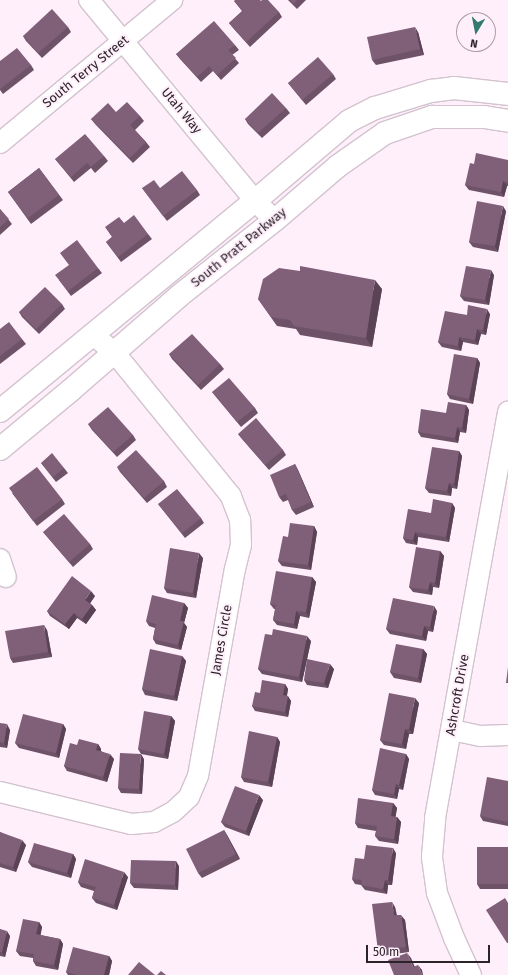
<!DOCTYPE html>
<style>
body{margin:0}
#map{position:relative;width:508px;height:975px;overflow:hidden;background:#ffeffb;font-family:"Fira Sans",sans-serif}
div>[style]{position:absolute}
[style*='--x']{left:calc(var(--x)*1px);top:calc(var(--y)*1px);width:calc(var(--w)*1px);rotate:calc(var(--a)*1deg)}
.roads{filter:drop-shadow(1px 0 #d3c3cf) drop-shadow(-1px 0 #d3c3cf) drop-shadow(0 1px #d3c3cf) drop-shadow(0 -1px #d3c3cf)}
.street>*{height:20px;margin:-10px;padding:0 10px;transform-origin:10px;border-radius:10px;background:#fff}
.secondary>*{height:22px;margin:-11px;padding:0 11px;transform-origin:11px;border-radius:11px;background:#fff}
.wall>*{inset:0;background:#6e5368}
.shaded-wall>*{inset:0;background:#5a4355}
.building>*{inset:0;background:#806079}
span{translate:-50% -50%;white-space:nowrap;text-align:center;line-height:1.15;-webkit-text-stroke:4px #ffeffb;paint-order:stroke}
.street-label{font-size:13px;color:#2a2429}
.north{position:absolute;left:456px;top:12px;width:40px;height:40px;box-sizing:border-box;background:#ffeffb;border:1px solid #aa9ea7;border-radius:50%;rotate:190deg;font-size:11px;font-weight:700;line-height:16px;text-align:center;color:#2a2429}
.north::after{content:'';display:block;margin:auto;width:14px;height:18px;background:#33796f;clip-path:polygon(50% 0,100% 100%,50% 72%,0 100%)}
.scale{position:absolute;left:366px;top:945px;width:124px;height:18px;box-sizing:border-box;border:2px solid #2a2429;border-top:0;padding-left:5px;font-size:12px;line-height:14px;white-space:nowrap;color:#2a2429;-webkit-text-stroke:3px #ffeffb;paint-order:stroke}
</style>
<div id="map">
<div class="roads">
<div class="street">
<i style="--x:89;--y:0;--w:261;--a:50.4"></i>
<i style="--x:255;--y:201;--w:28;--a:44"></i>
<i style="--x:0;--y:143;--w:224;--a:-39.7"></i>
<i style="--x:0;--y:559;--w:19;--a:72"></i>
<i style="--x:452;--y:730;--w:29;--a:12"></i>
<i style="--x:480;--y:736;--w:28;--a:-2"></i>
<i style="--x:0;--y:792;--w:135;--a:13.7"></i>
<i style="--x:131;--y:824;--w:23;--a:-5"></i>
<i style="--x:154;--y:822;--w:21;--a:-28"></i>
<i style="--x:173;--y:812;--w:22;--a:-43"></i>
<i style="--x:189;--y:797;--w:23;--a:-67"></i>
<i style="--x:198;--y:776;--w:210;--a:-79.9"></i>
<i style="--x:235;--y:569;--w:25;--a:-76"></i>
<i style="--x:241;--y:545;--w:25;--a:-92"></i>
<i style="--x:240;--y:520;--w:26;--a:-111"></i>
<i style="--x:231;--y:496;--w:186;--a:-129.1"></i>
<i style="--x:114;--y:352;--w:28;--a:-141"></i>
<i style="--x:471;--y:975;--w:41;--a:-114.7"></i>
<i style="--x:454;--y:938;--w:48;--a:-110.7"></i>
<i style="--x:437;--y:893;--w:37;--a:-98"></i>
<i style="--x:432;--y:856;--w:38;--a:-85"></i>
<i style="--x:435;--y:818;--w:413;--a:-79.8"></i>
</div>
<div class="secondary">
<i style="--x:0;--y:411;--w:330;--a:-39.5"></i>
<i style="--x:255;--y:201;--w:123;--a:-40.4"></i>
<i style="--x:349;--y:121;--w:29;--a:-27"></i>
<i style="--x:375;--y:108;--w:59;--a:-16.9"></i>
<i style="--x:431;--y:91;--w:23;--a:-7"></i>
<i style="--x:454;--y:88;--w:54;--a:6.3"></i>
<i style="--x:0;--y:449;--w:92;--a:-39.7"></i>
<i style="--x:71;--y:390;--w:143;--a:-41"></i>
<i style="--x:179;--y:296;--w:122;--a:-38.4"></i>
<i style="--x:275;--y:220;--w:83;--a:-40.6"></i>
<i style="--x:338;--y:166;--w:57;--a:-35.1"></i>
<i style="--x:385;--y:133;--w:50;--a:-18.8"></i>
<i style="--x:432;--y:117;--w:52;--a:0"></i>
<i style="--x:484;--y:117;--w:24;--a:9"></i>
</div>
</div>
<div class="wall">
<i style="clip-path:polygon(288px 0,306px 0,297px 9px)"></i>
<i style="clip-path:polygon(234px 1px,279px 12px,282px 17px,250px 47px,233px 28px,229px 23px,242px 11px)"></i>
<i style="clip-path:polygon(68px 27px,71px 32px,42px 58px,26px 41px,23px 36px)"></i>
<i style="clip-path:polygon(418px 32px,424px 55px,376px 65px,372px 60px)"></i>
<i style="clip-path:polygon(235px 45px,239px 50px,232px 55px,239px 63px,221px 80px,213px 71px,201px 82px,180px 59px,176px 54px)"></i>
<i style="clip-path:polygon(0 61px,31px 65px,34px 70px,3px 94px,0 90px)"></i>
<i style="clip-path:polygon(333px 74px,336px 79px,306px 105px,288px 83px)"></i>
<i style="clip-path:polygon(286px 108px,290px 113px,262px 138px,248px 124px,245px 119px)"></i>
<i style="clip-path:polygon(116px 112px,140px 116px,144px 121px,135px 130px,146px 142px,150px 147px,133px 163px,95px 124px,91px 119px)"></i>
<i style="clip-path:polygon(104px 156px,108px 161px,95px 173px,91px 168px,74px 182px,55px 159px)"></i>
<i style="clip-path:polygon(508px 160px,508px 186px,507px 186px,504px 197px,469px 190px,465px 185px,474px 164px)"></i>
<i style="clip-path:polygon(39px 168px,63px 200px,31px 224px,8px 192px)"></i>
<i style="clip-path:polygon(142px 188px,160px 188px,197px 190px,200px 195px,167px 221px)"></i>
<i style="clip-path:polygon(0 209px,12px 224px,0 235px)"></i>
<i style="clip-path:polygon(506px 211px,498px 252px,473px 247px,469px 242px)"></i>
<i style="clip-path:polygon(124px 223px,148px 234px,152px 239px,121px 262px,106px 242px,112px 237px)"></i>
<i style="clip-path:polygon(98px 268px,102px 273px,71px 296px,59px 280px)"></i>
<i style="clip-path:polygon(494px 275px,489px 305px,464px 301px,460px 296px)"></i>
<i style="clip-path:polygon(382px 289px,372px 347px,300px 335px,296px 329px,277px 326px,258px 299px)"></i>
<i style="clip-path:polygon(62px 304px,65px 309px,39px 334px,22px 317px,19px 312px)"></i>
<i style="clip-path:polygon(490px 314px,486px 335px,481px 334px,478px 345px,463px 342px,461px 351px,442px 347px,438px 342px,467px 315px)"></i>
<i style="clip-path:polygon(0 329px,22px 339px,26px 344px,0 364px)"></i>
<i style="clip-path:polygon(169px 354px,220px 364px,224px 369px,201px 390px,172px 359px)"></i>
<i style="clip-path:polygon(477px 358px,480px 363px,473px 404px,450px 399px,447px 394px)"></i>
<i style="clip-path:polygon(212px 392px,255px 408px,258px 413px,241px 427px)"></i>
<i style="clip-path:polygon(466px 405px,469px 410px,466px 433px,460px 432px,458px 443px,421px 437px,418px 432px,446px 413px)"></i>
<i style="clip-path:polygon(88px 424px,133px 435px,136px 440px,117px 457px,92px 430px)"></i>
<i style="clip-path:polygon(238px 434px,283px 450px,286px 455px,269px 470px,242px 439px)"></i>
<i style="clip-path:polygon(459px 451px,462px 456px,457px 489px,452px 488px,451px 496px,429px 493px,425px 488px)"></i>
<i style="clip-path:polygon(41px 463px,64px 468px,68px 473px,56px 482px)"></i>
<i style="clip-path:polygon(295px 464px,298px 470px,314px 507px,296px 515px,292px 510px,288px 500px,283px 502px,279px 497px)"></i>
<i style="clip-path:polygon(117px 467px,164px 481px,167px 487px,147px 503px,120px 472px)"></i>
<i style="clip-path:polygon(12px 493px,62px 499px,65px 504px,37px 526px)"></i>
<i style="clip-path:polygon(452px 503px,455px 508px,449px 542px,418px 537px,417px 545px,406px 543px,403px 538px)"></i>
<i style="clip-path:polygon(158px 504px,201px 518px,204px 523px,185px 538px)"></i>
<i style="clip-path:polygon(314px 526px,317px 532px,311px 570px,282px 566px,278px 561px,288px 537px)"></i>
<i style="clip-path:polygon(43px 532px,90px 544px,93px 549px,73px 567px)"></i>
<i style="clip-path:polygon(440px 551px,444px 556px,439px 588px,433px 587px,432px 595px,413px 592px,409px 587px)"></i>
<i style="clip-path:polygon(203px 558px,196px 598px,167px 593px,164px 588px)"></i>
<i style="clip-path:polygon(312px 577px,316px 582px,309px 618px,300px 616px,297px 629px,277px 625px,273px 620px,275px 609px,274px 609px,270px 604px)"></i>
<i style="clip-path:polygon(95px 596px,90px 603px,92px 605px,96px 610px,86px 624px,77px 618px,69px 629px,50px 616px,47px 611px)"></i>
<i style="clip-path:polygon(184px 603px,188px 608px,184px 623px,187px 627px,181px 650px,156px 644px,153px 639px,155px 628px,149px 626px,146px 621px)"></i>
<i style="clip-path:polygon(437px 611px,433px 632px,428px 631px,426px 641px,390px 634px,386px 629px)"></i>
<i style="clip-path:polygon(47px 630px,52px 657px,13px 663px,10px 658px)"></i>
<i style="clip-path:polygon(272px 635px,311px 641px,302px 682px,262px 674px,258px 669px)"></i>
<i style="clip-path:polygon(423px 649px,427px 654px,421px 683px,394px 678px,390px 672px)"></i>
<i style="clip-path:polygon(182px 656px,186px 661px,177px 701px,145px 695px,142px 689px)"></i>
<i style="clip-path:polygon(334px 669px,328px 688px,307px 685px,304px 680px)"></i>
<i style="clip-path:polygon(285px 684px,288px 689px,287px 696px,291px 701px,288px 717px,255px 711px,252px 706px,260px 693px)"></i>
<i style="clip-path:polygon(419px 703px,413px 734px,409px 734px,406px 749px,384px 745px,380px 740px)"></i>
<i style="clip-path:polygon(171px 716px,175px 721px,168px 759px,141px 754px,138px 749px)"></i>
<i style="clip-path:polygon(0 723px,10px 730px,7px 748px,0 747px)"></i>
<i style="clip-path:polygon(63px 724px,66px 729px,59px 758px,19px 748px,15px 743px)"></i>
<i style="clip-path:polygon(277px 737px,280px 742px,272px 787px,244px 782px,241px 777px)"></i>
<i style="clip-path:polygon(98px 744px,101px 749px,101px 751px,114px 759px,107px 782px,67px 771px,64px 766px,77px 745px)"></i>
<i style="clip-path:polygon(406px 754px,409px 759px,403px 790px,399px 789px,397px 799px,375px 795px,372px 790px)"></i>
<i style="clip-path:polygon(144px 759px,142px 794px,121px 793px,118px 788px)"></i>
<i style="clip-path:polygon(508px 781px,508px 826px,483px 821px,480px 816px)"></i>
<i style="clip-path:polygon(263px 800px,249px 836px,225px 827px,221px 822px)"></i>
<i style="clip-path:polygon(393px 803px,397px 808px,395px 817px,397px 817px,401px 822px,398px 844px,379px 841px,375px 836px,376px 831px,358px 828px,355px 823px)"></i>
<i style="clip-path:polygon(224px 830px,227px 835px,240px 859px,202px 878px,198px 873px)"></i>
<i style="clip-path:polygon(0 832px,26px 845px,16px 872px,0 867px)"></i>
<i style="clip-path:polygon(508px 847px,508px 889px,480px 889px,477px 884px)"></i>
<i style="clip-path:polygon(396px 853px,392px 885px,388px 885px,387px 894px,365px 890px,361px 885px,355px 884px,352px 879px)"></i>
<i style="clip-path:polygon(73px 854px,76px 859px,71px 878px,32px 867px,28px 862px)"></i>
<i style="clip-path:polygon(179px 866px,178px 890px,134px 888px,130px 883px)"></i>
<i style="clip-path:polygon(128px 877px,117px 910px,96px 903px,92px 898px,94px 891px,81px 887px,78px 882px)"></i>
<i style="clip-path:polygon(395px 907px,397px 915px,405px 920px,409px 952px,381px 956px,378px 951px)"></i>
<i style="clip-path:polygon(39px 922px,42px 927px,40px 935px,60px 939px,63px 944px,58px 970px,36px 966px,33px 961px,33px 958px,20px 956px,16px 951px)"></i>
<i style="clip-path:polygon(0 929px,10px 936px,5px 957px,0 956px)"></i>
<i style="clip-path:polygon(109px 956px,112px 961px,109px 975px,68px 975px,66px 972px)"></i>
</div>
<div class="shaded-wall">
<i style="clip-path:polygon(415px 27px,418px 32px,424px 55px,420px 49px)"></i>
<i style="clip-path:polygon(503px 181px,507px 186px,504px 197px,501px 192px)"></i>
<i style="clip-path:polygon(503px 206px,506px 211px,498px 252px,495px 246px)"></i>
<i style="clip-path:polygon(491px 270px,494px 275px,489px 305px,485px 300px)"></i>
<i style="clip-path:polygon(375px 280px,382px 289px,372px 347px,366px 338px)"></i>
<i style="clip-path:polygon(487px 309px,490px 314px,486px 335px,483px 330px)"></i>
<i style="clip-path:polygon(477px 329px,481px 334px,478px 345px,475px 340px)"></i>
<i style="clip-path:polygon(459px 337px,463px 342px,461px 351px,458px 346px)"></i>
<i style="clip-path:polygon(477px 358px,480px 363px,473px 404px,469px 399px)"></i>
<i style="clip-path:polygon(466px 405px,469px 410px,466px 433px,462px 428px)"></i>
<i style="clip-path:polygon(457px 427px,460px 432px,458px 443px,455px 438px)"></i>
<i style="clip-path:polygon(459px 451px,462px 456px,457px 489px,454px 484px)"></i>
<i style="clip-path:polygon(295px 464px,298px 470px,314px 507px,311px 502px)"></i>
<i style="clip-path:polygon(449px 483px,452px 488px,451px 496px,447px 491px)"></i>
<i style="clip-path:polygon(452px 503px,455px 508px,449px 542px,446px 537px)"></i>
<i style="clip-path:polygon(314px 526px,317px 532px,311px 570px,308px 565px)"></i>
<i style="clip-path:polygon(415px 532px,418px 537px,417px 545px,413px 540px)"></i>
<i style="clip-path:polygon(440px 551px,444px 556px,439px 588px,435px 583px)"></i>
<i style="clip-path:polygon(199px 553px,203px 558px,196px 598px,193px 593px)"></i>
<i style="clip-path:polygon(312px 577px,316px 582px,309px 618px,306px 612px)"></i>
<i style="clip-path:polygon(430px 582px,433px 587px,432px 595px,428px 590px)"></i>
<i style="clip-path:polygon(91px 591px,95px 596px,89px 605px,85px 600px)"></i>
<i style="clip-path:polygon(184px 603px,188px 608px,184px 623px,187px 627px,181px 650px,178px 645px,180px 621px)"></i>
<i style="clip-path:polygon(92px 605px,96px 610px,86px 624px,82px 619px)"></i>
<i style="clip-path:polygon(434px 606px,437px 611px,433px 632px,430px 627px)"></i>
<i style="clip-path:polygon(296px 611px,300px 616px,297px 629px,294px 624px)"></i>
<i style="clip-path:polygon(74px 613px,77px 618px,69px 629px,65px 624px)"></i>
<i style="clip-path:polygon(44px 625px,47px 630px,52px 657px,48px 652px)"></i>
<i style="clip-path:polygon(424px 626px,428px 631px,426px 641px,422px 636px)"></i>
<i style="clip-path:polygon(307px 636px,311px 641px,302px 682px,299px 677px)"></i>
<i style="clip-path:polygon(423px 649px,427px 654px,421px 683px,418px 678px)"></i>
<i style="clip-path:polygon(182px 656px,186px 661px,177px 701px,174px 696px)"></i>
<i style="clip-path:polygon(330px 664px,334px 669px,328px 688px,324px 683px)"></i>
<i style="clip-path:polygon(285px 684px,288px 689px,286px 700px,283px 695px)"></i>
<i style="clip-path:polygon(288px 696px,291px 701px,288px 717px,285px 712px)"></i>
<i style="clip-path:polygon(415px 698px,419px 703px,413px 734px,409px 729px)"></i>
<i style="clip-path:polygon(171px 716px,175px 721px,168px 759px,164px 754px)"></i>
<i style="clip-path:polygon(7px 724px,10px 730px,7px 748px,4px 743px)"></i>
<i style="clip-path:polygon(63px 724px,66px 729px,59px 758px,56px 753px)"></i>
<i style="clip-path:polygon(405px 729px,409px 734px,406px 749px,402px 744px)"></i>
<i style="clip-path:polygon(277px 737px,280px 742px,272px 787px,268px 782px)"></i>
<i style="clip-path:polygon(98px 744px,101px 749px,100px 755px,96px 750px)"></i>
<i style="clip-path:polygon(110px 754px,114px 759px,107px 782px,103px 777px)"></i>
<i style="clip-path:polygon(141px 754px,144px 759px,142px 794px,139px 789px)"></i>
<i style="clip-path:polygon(406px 754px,409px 759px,403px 790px,399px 785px)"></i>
<i style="clip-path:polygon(396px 784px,399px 789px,397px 799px,394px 794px)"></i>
<i style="clip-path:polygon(259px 795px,263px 800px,249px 836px,246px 831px)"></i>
<i style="clip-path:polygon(393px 803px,397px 808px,395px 821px,391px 816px)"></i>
<i style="clip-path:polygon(397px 817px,401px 822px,398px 844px,394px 839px)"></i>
<i style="clip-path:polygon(224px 830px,227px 835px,240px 859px,236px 854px)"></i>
<i style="clip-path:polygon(22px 840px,26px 845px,16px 872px,13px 867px)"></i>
<i style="clip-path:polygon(393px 848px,396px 853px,392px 885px,388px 880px)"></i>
<i style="clip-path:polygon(73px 854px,76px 859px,71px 878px,67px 873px)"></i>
<i style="clip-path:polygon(176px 861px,179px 866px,178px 890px,175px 885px)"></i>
<i style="clip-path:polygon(124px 872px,128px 877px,117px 910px,114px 905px)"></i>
<i style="clip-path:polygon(385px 880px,388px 885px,387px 894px,383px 889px)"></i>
<i style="clip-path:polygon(392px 902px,395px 907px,397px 921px,394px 915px)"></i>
<i style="clip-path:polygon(401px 915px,405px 920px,409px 952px,406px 947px)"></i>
<i style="clip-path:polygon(39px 922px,42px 927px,40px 939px,36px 934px)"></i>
<i style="clip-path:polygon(7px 931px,10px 936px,5px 957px,2px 952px)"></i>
<i style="clip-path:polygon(60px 939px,63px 944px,58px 970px,54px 965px)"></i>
<i style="clip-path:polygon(407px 953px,411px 958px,417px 972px,413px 967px)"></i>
<i style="clip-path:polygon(109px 956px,112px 961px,109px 975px,104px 975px)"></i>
<i style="clip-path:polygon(418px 965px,422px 970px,423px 975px,422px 975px)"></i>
</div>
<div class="building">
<i style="clip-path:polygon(235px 0,260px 0,261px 1px,262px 0,268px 0,279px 12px,246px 42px,229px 23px,243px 11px,234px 1px)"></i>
<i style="clip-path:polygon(290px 0,297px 0,294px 4px)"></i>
<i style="clip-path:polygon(52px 9px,68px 27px,38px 53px,23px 36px)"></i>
<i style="clip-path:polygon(214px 21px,235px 45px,228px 50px,236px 58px,217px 75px,209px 66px,197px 77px,176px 54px)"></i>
<i style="clip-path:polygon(415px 27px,420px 49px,372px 60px,367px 37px)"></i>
<i style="clip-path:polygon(17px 48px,31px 65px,0 89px,0 61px)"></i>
<i style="clip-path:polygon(318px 57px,333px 74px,302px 100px,288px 83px)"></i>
<i style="clip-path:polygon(272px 93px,286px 108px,258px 133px,245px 119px)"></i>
<i style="clip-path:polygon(127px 102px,140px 116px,130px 125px,146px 142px,130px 158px,91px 119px,108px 103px,116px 112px)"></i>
<i style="clip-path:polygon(85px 134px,104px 156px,91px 167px,87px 163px,71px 177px,55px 159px)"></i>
<i style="clip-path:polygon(476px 153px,508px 160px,508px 182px,503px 181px,501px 192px,465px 185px,470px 163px,474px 164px)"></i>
<i style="clip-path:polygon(39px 168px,59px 195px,28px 218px,8px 192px)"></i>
<i style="clip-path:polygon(182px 171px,197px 190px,163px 216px,142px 188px,154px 180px,160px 188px)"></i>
<i style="clip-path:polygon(477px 201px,503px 206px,495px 246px,469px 242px)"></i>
<i style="clip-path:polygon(0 209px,9px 219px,0 227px)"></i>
<i style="clip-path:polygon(134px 215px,148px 234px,118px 257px,106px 242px,112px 237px,105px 227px,119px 217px,124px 223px)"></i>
<i style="clip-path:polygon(77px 240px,98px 268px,68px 291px,55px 275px,69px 265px,60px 253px)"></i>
<i style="clip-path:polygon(300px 266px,375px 280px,366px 338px,294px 326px,290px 320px,271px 317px,258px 299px,263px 279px,279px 268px,300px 271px)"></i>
<i style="clip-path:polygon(466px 266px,491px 270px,485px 300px,460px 296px)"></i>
<i style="clip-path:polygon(45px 287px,62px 304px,36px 329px,19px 312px)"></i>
<i style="clip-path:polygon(468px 305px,487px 309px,483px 330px,477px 329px,475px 340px,459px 337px,458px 346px,438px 342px,445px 311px,467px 315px)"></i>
<i style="clip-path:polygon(9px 322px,22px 339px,0 356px,0 329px)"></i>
<i style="clip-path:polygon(192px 334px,220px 364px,198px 385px,169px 354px)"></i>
<i style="clip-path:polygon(454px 354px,477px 358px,469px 399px,447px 394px)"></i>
<i style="clip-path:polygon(229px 378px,255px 408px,237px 422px,212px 392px)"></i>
<i style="clip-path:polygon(448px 402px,466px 405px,462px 428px,457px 427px,455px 438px,418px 432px,421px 409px,446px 413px)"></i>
<i style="clip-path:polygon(108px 407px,133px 435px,113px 452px,88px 424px)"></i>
<i style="clip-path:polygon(256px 418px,283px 450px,265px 465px,238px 434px)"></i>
<i style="clip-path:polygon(432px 447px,459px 451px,454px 484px,449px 483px,447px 491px,425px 488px)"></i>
<i style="clip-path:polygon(136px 450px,164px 481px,144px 498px,117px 467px)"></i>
<i style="clip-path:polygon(52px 453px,64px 468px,53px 477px,41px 463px)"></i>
<i style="clip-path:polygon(295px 464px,311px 502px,292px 510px,286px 494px,279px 497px,270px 475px)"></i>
<i style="clip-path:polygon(37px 467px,62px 499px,33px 521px,9px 488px)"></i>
<i style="clip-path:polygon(177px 489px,201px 518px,182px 533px,158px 504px)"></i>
<i style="clip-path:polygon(433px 499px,452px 503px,446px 537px,415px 532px,413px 540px,403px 538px,408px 509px,431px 513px)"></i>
<i style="clip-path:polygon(64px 514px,90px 544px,69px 562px,43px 532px)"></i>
<i style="clip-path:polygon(290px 523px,314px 526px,308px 565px,278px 561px,283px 536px,288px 537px)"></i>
<i style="clip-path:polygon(416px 547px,440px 551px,435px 583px,430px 582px,428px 590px,409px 587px)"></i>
<i style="clip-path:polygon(170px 548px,199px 553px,193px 593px,164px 588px)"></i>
<i style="clip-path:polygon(276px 571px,312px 577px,306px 612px,296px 611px,294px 624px,273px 620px,276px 605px,270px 604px)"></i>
<i style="clip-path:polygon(72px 576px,91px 591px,85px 600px,92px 605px,82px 619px,74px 613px,65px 624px,47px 611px)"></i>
<i style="clip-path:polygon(152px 595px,184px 603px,180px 621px,184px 621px,178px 645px,153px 639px,156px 624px,146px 621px)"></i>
<i style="clip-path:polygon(393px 598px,434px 606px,430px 627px,424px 626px,422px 636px,386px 629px)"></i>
<i style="clip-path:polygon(44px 625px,48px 652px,10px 658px,5px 631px)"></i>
<i style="clip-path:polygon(273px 629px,307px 636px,299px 677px,258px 669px,265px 634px,272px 635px)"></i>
<i style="clip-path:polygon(396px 644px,423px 649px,418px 678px,390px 672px)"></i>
<i style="clip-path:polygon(150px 649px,182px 656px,174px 696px,142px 689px)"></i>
<i style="clip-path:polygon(307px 659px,330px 664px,324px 683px,304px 680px)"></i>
<i style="clip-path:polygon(508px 667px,508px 683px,506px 683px)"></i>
<i style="clip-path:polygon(262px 680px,285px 684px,283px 695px,288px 696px,285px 712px,252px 706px,255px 692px,260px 693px)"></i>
<i style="clip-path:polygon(389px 693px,415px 698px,409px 729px,405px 729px,402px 744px,380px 740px)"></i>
<i style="clip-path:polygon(144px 711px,171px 716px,164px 754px,138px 749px)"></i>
<i style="clip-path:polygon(23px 714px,63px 724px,56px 753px,15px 743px)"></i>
<i style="clip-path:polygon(0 723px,7px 724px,4px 743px,0 742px)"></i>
<i style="clip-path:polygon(249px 731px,277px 737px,268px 782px,241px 777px)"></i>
<i style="clip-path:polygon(79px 739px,98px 744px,96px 750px,110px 754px,103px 777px,64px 766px,70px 743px,77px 745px)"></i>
<i style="clip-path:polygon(380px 748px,406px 754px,399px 785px,396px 784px,394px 794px,372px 790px)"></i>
<i style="clip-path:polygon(120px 753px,141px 754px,139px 789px,118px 788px)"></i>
<i style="clip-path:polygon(487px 777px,508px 781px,508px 822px,480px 816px)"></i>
<i style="clip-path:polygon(235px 786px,259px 795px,246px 831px,221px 822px)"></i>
<i style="clip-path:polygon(358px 798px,393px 803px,391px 816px,397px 817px,394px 839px,375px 836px,377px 826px,355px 823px)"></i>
<i style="clip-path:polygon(224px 830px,236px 854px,198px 873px,186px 849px)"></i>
<i style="clip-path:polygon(0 832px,22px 840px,13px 867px,0 863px)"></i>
<i style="clip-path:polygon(34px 843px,73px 854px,67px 873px,28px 862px)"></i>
<i style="clip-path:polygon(366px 845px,393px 848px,388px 880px,385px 880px,383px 889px,361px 885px,362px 880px,352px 879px,355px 858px,364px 859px)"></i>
<i style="clip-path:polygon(477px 847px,508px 847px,508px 884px,477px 884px)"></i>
<i style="clip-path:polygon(85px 859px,124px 872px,114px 905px,92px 898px,96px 887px,78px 882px)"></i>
<i style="clip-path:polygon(131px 860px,176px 861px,175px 885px,130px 883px)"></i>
<i style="clip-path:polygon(505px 898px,508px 903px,508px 943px,507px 943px,486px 910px)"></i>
<i style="clip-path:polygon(392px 902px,394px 915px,401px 915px,406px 947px,378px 951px,372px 904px)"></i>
<i style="clip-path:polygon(23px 919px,39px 922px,36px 934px,60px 939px,54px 965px,33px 961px,34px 954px,16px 951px)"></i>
<i style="clip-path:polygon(0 929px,7px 931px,2px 952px,0 952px)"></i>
<i style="clip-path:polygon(73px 947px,109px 956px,104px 975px,77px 975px,66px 972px)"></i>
<i style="clip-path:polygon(407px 953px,413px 967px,418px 965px,422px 975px,394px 975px,388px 960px)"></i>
<i style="clip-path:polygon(139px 962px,155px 975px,128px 975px)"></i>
<i style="clip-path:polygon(161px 971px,166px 975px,157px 975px)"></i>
</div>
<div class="street-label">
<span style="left:86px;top:72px;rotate:-39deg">South Terry Street</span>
<span style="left:181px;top:111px;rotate:50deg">Utah Way</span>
<span style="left:239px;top:248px;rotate:-39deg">South Pratt Parkway</span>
<span style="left:222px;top:640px;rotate:-80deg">James Circle</span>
<span style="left:458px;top:695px;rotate:-80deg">Ashcroft Drive</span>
</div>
<div class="north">N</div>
<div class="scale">50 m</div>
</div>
